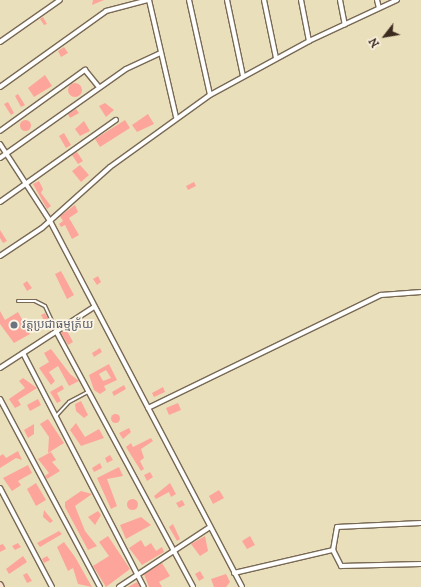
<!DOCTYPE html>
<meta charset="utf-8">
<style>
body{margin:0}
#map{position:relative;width:421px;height:587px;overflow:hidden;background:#eadfbb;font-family:"IM FELL DW Pica","Noto Sans Khmer",serif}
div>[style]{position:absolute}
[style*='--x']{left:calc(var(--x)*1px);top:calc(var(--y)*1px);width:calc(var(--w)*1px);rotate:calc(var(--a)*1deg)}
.building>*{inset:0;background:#fda59a}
.round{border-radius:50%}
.roads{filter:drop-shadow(1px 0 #786955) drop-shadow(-1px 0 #786955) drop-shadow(0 1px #786955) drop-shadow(0 -1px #786955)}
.lane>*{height:2px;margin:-1px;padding:0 1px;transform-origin:1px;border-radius:1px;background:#fff}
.street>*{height:4px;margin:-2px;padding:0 2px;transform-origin:2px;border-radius:2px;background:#fff}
.secondary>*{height:5.5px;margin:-2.75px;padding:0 2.75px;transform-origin:2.75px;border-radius:2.75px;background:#fee3d2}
.dots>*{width:11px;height:11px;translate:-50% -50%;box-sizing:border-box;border:2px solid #fcf5e5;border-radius:50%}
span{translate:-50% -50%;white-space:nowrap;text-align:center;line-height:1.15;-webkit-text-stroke:3.5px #fcf5e5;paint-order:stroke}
.worship-label{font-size:12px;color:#5b616d}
.left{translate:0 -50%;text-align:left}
.north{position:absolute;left:365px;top:16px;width:40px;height:40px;-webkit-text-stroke:3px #fcf5e5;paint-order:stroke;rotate:239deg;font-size:11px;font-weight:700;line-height:16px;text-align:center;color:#3b2a1e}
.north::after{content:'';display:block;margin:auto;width:14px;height:18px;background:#3b2a1e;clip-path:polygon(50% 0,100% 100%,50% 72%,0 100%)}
</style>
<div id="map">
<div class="building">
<i style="clip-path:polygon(93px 0,104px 0,92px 5px)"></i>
<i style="clip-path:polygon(43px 17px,47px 24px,44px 25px,40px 19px)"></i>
<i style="clip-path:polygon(64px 47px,68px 53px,61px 57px,58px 51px)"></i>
<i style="clip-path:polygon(45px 75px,52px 86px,34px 97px,28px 88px)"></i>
<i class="round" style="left:68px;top:83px;width:14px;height:14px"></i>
<i style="clip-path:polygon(18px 94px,25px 105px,21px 107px,15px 96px)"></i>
<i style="clip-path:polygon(8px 102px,14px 113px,11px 115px,4px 104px)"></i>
<i style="clip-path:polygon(105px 103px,114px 110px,106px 117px,99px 106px)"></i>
<i style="clip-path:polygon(76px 109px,79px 113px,70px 118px,68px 114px)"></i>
<i style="clip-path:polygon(148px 114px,154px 124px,137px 132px,132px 125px)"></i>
<i class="round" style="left:19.5px;top:119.5px;width:11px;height:11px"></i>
<i style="clip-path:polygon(125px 120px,130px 128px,100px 147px,95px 139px)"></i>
<i style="clip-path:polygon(84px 121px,90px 131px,80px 136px,75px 129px)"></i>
<i style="clip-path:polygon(64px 133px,71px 145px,66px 148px,59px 136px)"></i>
<i style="clip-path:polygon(77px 152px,83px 161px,78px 164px,72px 155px)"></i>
<i style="clip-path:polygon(80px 165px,89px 175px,81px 182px,72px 171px)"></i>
<i style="clip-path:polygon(39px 181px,43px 189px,41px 193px,51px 206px,47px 209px,33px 184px)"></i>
<i style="clip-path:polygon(194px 182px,196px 186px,188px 190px,186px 186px)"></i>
<i style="clip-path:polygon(75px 205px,78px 212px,69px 218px,79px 235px,72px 239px,65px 225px,61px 227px,59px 224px,63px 221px,60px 216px)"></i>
<i style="clip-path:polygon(0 230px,7px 241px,3px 243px,0 238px)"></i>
<i style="clip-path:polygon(61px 271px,74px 295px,67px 299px,55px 274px)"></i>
<i style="clip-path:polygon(98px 276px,101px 282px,97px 285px,93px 279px)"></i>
<i style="clip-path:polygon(27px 281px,32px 288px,27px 291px,23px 284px)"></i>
<i style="clip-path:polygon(0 311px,5px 320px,18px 312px,30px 334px,14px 343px,0 324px)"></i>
<i style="clip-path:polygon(45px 313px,49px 320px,45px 322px,41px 315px)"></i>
<i style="clip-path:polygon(66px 329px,73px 342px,68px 345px,61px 333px)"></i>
<i style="clip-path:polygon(100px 348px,102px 352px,94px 357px,92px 353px)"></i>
<i style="clip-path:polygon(51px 349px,70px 374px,79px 381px,69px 386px,58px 366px,49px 372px,55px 381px,51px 385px,39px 368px,49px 362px,44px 353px)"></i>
<i style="clip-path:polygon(evenodd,109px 364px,117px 380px,104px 386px,106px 390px,100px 394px,94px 390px,89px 375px,109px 364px,106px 370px,111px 378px,103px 381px,99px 374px,106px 370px)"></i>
<i style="clip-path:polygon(23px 378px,37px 388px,18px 400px,21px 405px,15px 408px,9px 399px,25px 388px,19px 381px)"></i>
<i style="clip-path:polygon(62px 385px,64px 389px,57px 393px,61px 401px,57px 403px,50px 392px)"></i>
<i style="clip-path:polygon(124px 385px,126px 389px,114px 396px,112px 392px)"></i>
<i style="clip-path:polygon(163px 387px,165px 392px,154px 397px,152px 393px)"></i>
<i style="clip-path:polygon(38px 399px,41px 405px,30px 411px,27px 405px)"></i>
<i style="clip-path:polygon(81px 401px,88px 415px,84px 418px,76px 411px,75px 404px)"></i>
<i style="clip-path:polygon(178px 403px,181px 410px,169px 415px,166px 408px)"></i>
<i class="round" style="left:110.5px;top:413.5px;width:9px;height:9px"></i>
<i style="clip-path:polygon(48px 419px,64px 443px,48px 453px,49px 437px,40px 424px)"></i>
<i style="clip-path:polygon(76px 423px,85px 437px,99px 429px,104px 438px,81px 446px,70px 430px)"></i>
<i style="clip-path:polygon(34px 424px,34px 434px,28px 438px,24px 430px)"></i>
<i style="clip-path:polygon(129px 428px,131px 432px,123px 439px,119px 433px)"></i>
<i style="clip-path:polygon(151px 438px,153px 441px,141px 449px,144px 458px,140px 461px,144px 469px,141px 471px,126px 447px,131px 443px,133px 447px)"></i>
<i style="clip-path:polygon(18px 451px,22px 460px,16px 458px,0 468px,0 456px,3px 454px,6px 458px)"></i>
<i style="clip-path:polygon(51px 452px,56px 460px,52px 462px,60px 471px,47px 479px,45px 476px,49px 473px,38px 459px)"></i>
<i style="clip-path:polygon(110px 455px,113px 460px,107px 463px,105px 458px)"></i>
<i style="clip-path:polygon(100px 463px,102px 468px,94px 472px,92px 468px)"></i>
<i style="clip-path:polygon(28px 465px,32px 473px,18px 481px,21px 485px,12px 491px,3px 478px)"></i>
<i style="clip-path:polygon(119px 467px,123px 476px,107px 479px,117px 506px,111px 509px,97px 478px)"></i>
<i style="clip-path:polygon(150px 472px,153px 477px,147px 481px,144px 475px)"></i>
<i style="clip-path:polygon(36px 483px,46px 500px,36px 506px,27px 489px)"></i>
<i style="clip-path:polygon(170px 483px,176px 494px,171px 497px,169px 492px,156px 499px,154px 496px)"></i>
<i style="clip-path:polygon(219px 490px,224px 498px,213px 504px,209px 496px)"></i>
<i style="clip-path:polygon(81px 491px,92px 494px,75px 506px,85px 531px,97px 546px,88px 550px,65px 507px,65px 502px)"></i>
<i class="round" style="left:126.5px;top:498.5px;width:11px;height:11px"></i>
<i style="clip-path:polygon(182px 500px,185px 505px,179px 508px,176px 503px)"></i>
<i style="clip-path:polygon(44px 510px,53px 521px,50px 523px,43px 517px)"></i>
<i style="clip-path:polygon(98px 511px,101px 515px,95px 525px,88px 517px)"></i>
<i style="clip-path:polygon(141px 517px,151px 525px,126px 539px,120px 525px)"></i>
<i style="clip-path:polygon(173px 524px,180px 539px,177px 541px,169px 527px)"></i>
<i style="clip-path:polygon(59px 531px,62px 534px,40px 547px,37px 543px)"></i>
<i style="clip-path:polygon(108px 536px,130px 569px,106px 587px,93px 566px,109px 556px,99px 542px)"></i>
<i style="clip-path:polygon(205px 536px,208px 551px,200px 556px,191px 544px)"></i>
<i style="clip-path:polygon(250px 536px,255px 545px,247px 549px,242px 541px)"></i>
<i style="clip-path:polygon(141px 540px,145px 547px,151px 543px,156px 551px,162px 547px,164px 552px,142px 565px,129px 548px)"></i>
<i style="clip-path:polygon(64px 542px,75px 557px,92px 587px,78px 584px,73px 568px,68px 571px,57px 547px)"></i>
<i style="clip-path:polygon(18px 543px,21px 547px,15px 550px,12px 546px)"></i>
<i style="clip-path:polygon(3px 544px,6px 549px,0 552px,0 545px)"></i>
<i style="clip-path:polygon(23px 556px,27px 562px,9px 574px,6px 569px)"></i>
<i style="clip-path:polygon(47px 556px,50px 560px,44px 563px,42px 559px)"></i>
<i style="clip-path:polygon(162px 563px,170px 576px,159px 582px,162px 587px,149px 587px,144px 574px)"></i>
<i style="clip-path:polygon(200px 571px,204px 578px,199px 581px,195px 574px)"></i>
<i style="clip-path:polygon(27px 573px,32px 581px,27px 583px,23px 575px)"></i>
<i style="clip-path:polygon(226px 574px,230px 582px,226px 587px,214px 587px,211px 579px)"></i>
<i style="clip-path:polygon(137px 582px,140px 587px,128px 587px)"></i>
</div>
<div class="roads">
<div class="lane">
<i style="--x:18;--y:301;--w:17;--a:0"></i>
<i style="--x:35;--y:301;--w:11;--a:27"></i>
<i style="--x:45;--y:306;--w:26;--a:65"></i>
<i style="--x:56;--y:416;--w:19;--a:-47"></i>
<i style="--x:69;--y:402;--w:21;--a:-28"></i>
</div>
<div class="street">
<i style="--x:149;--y:0;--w:120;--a:77"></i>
<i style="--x:189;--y:0;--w:97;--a:77.5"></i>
<i style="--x:227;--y:0;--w:78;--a:78.1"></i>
<i style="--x:264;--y:0;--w:59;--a:78.3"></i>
<i style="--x:301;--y:0;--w:42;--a:79"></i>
<i style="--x:340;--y:0;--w:25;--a:79"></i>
<i style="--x:377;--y:0;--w:8;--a:76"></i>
<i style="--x:0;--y:42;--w:73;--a:-35"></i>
<i style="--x:0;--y:87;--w:130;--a:-35.6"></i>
<i style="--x:106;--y:11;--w:43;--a:-14.7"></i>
<i style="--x:0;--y:131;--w:105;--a:-35.7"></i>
<i style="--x:85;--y:70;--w:22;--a:51"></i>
<i style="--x:0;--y:144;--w:92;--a:57"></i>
<i style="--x:50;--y:221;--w:413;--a:62.3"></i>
<i style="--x:0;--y:158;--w:154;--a:-35.2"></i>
<i style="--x:126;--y:69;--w:38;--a:-25"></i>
<i style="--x:0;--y:202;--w:142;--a:-35.3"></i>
<i style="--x:0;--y:256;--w:50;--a:-33.7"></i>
<i style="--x:42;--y:228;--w:91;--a:-41.9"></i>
<i style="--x:110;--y:167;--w:123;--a:-35.8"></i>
<i style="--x:210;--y:95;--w:113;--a:-28.6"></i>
<i style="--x:309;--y:41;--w:97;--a:-25"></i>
<i style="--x:56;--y:331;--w:290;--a:61.8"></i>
<i style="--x:23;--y:353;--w:263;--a:62.7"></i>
<i style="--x:0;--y:368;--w:112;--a:-33"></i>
<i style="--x:0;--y:399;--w:213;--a:62"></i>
<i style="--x:148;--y:408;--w:259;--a:-25.9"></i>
<i style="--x:381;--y:295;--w:40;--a:-4.3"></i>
<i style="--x:0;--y:488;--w:112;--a:62.3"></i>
<i style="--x:333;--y:550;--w:18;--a:63"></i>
<i style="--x:341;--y:566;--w:80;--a:-1.4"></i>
<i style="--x:234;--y:573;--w:102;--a:-13.1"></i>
<i style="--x:333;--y:550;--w:23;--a:-80"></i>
<i style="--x:337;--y:527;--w:84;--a:-2.7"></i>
<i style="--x:119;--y:587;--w:109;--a:-33.4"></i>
</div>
<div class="secondary">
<i style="--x:0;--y:585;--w:2;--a:63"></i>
</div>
</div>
<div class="dots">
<i style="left:14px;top:325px;background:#6b7280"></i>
</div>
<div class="worship-label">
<span class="left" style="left:22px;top:325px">វត្តប្រជាធម្មត្រ័យ</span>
</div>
<div class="north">N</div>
</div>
